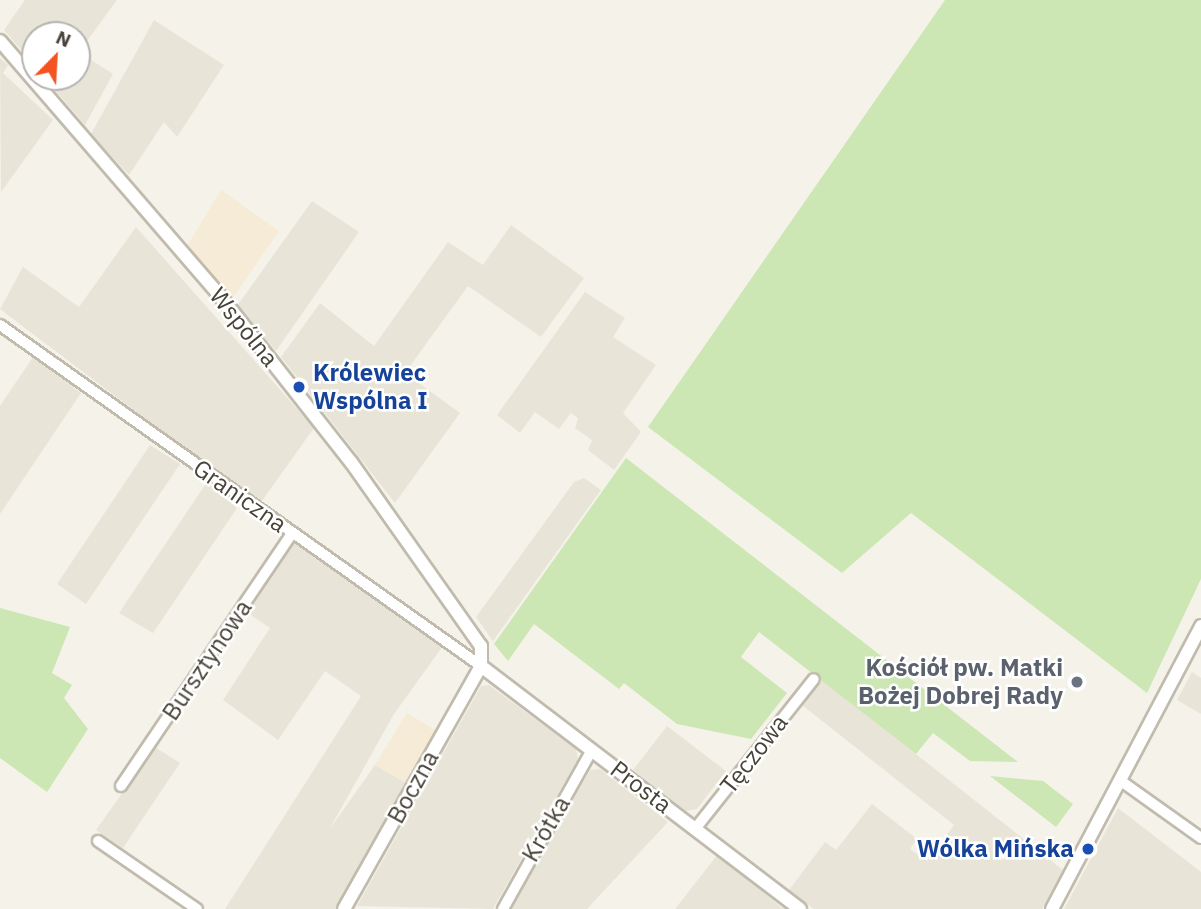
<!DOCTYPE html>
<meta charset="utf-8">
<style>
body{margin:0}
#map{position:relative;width:1201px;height:909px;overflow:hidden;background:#f5f2ea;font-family:"IBM Plex Sans",sans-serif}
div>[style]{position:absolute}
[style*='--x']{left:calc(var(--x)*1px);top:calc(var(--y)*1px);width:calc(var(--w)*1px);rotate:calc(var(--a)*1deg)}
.residential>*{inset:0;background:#e8e5d8}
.commercial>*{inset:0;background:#f5ebd6}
.green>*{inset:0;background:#cce7b4}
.roads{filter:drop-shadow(2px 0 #c0bbad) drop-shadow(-2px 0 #c0bbad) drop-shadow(0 2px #c0bbad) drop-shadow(0 -2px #c0bbad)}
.minor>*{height:10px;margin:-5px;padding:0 5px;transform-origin:5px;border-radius:5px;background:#fff}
.tertiary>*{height:12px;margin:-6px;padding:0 6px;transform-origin:6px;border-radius:6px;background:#fff}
.dots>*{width:19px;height:19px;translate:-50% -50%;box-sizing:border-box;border:4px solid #fff;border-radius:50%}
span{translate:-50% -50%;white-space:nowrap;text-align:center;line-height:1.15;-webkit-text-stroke:5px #fff;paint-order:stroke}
.street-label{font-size:24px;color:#484338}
.transit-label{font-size:24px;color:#164399;font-weight:700}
.left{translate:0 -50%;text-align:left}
.right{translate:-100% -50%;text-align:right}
.worship-label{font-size:24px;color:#5b616d;font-weight:700}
.north{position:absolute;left:21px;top:21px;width:70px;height:70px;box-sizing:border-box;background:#fff;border:2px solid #b6b4af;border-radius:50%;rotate:24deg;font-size:19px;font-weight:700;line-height:28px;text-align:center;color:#484338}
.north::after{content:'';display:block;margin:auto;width:24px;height:32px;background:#f45221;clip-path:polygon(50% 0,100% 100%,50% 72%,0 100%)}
</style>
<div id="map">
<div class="residential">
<i style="clip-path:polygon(25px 0,117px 0,79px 52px,113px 74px,85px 125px,44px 77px,77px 77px,77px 35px,35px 35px,35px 66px,4px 30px)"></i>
<i style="clip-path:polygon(154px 20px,224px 65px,177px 137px,164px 122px,129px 175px,91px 134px)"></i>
<i style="clip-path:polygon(0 58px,8px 65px,3px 73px,53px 120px,1px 192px)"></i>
<i style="clip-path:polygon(312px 201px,359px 232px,276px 351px,237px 306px)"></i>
<i style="clip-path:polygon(511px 225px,584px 278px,541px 337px,468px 286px,405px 373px,460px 413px,395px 503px,281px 357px,320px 303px,374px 346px,448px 242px,483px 265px)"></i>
<i style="clip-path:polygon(136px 227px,314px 428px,259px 505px,0 309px,23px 267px,79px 307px)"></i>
<i style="clip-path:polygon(585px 292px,625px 318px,613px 337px,656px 365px,623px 413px,641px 432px,614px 470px,588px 450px,592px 440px,575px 428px,578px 418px,571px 413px,559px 429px,535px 412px,520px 433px,497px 415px)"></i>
<i style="clip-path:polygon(33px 357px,81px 393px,0 514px,0 406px)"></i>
<i style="clip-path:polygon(150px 445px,180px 464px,86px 604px,57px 584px)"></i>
<i style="clip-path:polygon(584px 478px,601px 490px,493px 641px,476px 617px,574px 482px)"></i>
<i style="clip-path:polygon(207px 482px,237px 508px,153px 633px,119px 613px)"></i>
<i style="clip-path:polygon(295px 540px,443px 646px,394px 714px,329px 830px,375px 765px,406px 783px,336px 909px,225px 909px,361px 696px,325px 671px,278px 740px,223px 700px,270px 628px,245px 611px)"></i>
<i style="clip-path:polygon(1192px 672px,1201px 678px,1201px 714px,1177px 700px)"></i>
<i style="clip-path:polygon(822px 680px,1063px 870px,1042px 909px,814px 909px,789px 890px,825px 842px,836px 850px,872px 804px,917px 839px,910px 849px,927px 861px,954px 825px,802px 705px)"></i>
<i style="clip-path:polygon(489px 685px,576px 749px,578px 759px,493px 909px,357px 906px,481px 686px)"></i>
<i style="clip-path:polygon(667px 726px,726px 771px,697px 809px,686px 811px,633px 770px)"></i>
<i style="clip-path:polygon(155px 747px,180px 763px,123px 848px,96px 830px)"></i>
<i style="clip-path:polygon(600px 769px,668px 822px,587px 909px,511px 909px,590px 770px)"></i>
<i style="clip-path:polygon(1118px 808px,1201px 872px,1201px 909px,1064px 909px)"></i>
<i style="clip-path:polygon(718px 854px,781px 907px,790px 909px,675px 909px)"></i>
</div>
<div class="commercial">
<i style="clip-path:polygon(221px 190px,279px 231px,230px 302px,186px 248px)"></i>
<i style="clip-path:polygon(407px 713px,435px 730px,406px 783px,375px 765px)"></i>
</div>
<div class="green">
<i style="clip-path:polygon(945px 0,1201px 0,1201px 579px,1147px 693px,911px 513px,842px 573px,648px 427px)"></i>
<i style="clip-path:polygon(626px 458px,1018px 762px,970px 761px,933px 733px,916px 754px,759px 632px,741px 657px,787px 693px,751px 739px,677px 724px,624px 683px,619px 689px,534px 624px,508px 661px,494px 644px)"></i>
<i style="clip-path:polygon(0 608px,70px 627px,52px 673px,72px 685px,64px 698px,88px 729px,47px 792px,0 758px)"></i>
<i style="clip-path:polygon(990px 776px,1043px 781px,1073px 804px,1056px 827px)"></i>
</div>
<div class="roads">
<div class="minor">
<i style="--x:0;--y:325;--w:590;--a:35.33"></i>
<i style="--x:1121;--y:781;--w:98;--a:35.5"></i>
<i style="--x:121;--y:786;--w:305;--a:-55.9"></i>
<i style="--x:695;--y:829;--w:191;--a:-51.6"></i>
<i style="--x:98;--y:841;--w:120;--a:34.5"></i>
<i style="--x:503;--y:909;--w:182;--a:-60.8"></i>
</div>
<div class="tertiary">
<i style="--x:0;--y:41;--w:338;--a:49.2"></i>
<i style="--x:221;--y:297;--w:210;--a:51.8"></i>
<i style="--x:351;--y:462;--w:225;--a:54.8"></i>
<i style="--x:481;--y:646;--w:20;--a:90"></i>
<i style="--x:481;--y:666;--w:279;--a:119.4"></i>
<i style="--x:481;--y:666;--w:401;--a:37.3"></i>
<i style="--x:1052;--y:909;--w:320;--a:-62.2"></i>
</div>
</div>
<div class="dots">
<i style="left:299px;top:387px;background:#1a4fb4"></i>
<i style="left:1077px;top:682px;background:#6b7280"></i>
<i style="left:1088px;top:849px;background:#1a4fb4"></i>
</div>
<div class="street-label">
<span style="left:244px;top:327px;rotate:51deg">Wspólna</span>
<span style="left:240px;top:496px;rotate:35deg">Graniczna</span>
<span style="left:207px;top:660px;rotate:-56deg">Bursztynowa</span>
<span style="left:754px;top:754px;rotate:-52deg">Tęczowa</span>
<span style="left:413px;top:787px;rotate:-61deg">Boczna</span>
<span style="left:641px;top:787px;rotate:37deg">Prosta</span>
<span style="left:546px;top:829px;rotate:-60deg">Krótka</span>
</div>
<div class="transit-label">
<span class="left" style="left:313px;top:387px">Królewiec<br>Wspólna I</span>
<span class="right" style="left:1074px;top:849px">Wólka Mińska</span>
</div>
<div class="worship-label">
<span class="right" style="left:1063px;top:682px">Kościół pw. Matki<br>Bożej Dobrej Rady</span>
</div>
<div class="north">N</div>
</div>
